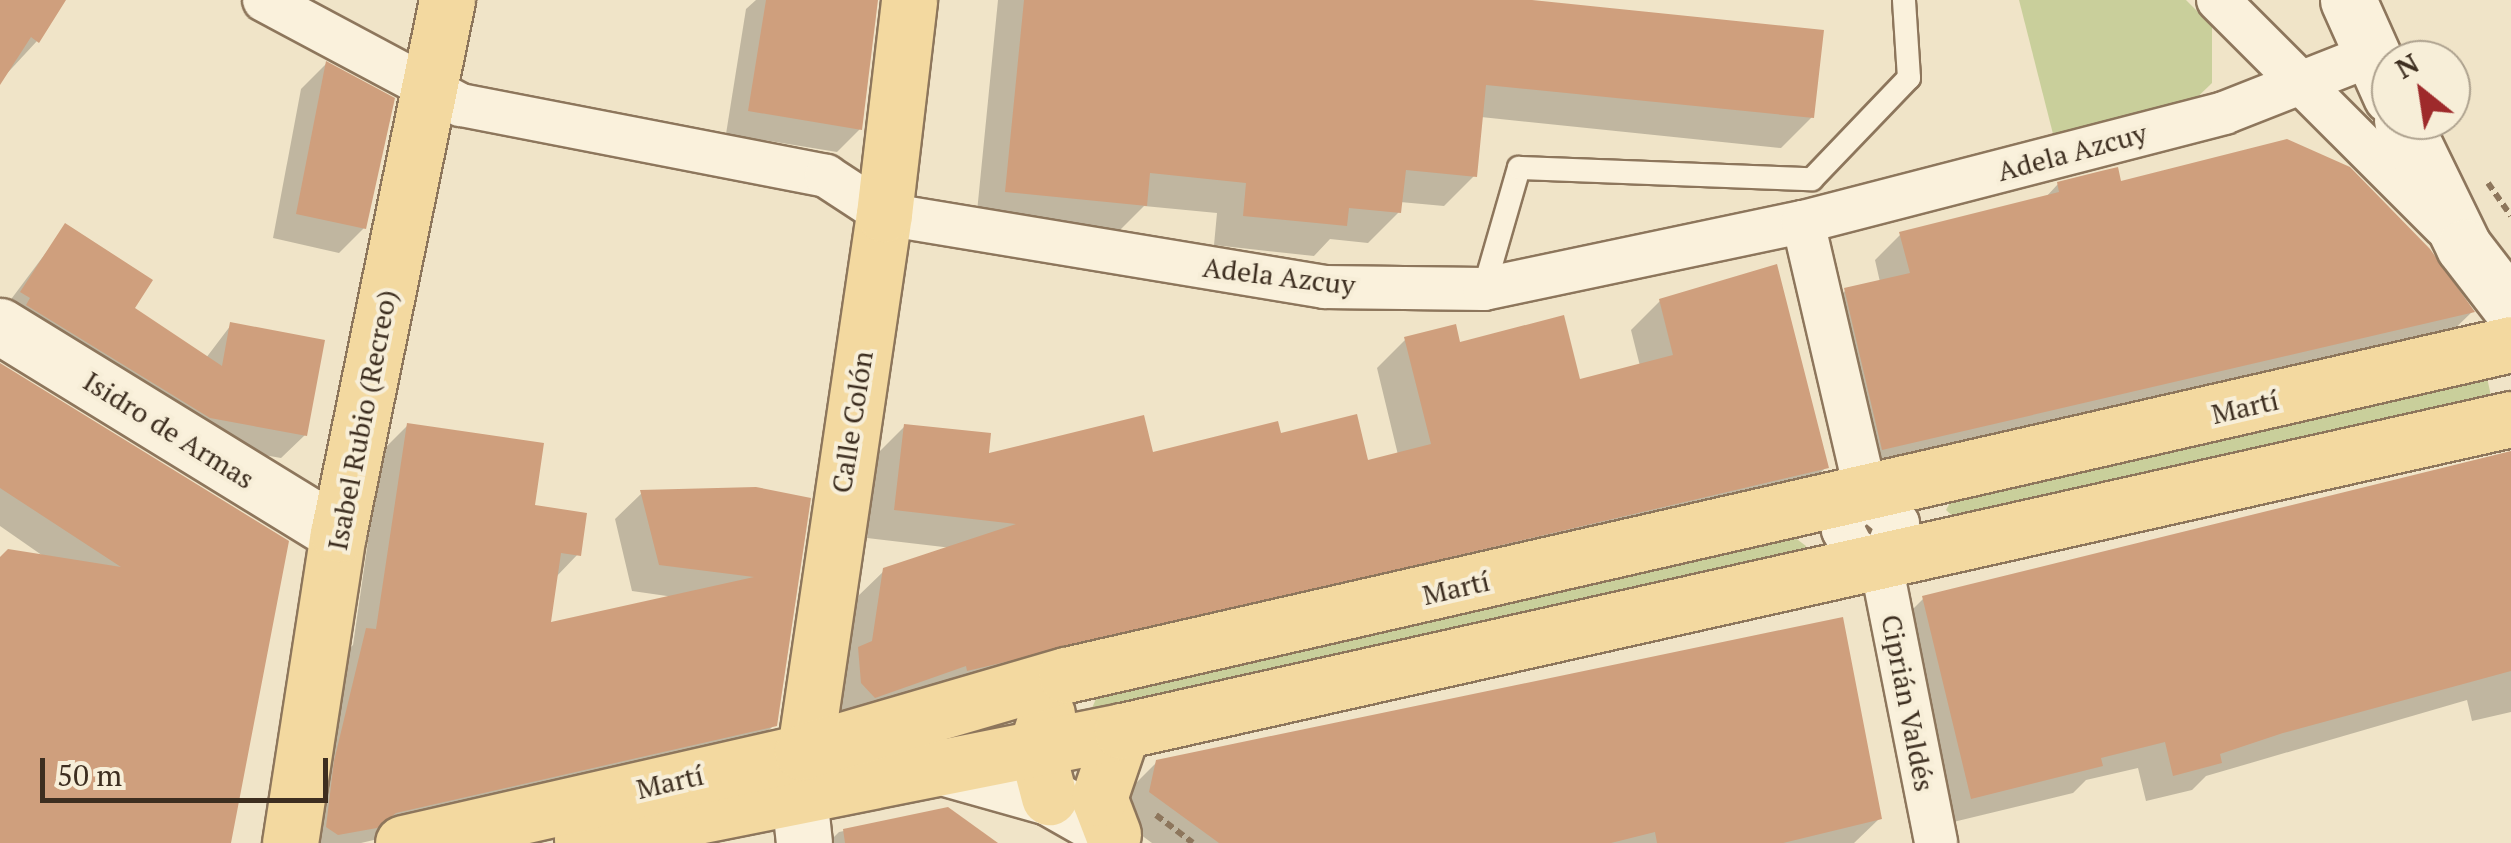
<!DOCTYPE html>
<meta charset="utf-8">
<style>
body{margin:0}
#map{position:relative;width:2511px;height:843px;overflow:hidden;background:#f0e4c8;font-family:"PT Serif",serif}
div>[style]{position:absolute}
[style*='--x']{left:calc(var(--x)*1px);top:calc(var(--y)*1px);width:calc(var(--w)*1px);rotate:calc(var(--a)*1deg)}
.green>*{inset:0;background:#c9cf9b}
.shadow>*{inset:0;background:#0003}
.building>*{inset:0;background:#cf9f7d}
.path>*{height:6px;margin-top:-3px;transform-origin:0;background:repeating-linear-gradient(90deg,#8d765c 0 8px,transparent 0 13px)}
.roads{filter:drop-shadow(2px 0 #8d765c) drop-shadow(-2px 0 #8d765c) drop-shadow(0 2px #8d765c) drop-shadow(0 -2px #8d765c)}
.lane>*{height:22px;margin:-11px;padding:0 11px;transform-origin:11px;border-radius:11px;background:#faf1dc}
.street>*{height:42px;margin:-21px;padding:0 21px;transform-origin:21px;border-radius:21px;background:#faf1dc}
.secondary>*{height:55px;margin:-27.5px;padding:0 27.5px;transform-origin:27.5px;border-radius:27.5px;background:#faf1dc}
.primary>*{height:55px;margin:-27.5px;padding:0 27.5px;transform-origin:27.5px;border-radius:27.5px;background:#f3d9a0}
span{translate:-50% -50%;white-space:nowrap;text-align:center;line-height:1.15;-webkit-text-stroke:8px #f7eed8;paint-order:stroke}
.street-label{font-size:28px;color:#3d2e20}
.north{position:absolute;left:2371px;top:40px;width:100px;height:100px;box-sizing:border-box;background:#f7eed8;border:2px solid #ada18e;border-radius:50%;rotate:330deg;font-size:28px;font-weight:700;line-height:40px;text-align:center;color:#3d2e20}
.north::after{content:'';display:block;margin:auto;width:35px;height:45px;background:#9e2a2b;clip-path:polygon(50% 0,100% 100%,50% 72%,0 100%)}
.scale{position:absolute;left:40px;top:758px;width:288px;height:45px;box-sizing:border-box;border:5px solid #3d2e20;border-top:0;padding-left:12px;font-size:30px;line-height:35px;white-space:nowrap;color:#3d2e20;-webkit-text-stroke:8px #f7eed8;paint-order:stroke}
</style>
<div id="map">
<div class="green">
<i style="clip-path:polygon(2019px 0,2186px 0,2212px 26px,2212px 83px,2184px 110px,2053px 134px)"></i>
<i style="clip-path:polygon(2486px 373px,2491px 396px,1958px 521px,1946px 510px,1952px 499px)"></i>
<i style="clip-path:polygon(1790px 534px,1806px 546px,1800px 559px,1102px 716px,1092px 708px,1099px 692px)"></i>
</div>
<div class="shadow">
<i style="clip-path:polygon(0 0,60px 0,37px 41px,0 81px)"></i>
<i style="clip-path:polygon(756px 0,875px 0,860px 129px,837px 152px,726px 134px,746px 9px)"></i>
<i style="clip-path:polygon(998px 0,1507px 0,1812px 117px,1781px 148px,1481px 117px,1474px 176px,1444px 206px,1400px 202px,1399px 212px,1368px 243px,1330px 239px,1314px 256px,1214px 245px,1217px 213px,1144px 206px,1114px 236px,976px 222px)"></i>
<i style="clip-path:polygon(326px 64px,364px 228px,339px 253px,273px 238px,301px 89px)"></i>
<i style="clip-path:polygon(2058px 184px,2119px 184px,2472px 312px,2446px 337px,1856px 474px,1820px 316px,1845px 291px,1880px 282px,1875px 260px,1901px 234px,2045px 198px)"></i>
<i style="clip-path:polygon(66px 226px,132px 308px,206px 358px,231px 325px,305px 435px,281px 458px,186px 441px,0 314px)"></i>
<i style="clip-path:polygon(1660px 301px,1826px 467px,1798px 496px,846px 725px,833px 712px,855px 599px,885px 570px,952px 548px,867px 538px,876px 455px,905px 426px,986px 457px,1151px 455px,1279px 436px,1366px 463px,1398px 455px,1377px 368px,1406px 339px,1458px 345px,1578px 382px,1640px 366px,1631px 330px)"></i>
<i style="clip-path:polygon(0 366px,286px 542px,228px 843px,0 843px,0 560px,46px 558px,0 526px)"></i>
<i style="clip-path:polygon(408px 425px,532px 507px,578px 554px,555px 578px,548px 625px,674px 597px,632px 591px,615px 519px,642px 493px,756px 490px,775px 724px,747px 752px,361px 843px,302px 843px,340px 657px,353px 645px,381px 452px)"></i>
<i style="clip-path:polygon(2511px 455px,2511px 712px,2472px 721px,2467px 700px,2206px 776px,2192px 790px,2146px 801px,2138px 768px,2086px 780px,2073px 793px,1945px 824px,1896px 626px,1923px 599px)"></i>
<i style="clip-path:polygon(1157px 762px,1880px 818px,1854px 843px,1152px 843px,1122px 821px,1128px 791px)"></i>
<i style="clip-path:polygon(948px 810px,994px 843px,828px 843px,839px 832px)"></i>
</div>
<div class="building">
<i style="clip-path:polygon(0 0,66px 0,39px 43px,31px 37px,0 85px)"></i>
<i style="clip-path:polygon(766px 0,878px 0,862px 130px,748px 111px)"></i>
<i style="clip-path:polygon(1024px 0,1532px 0,1824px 30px,1814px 118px,1486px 85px,1477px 177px,1406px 170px,1401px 213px,1349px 208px,1347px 226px,1243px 216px,1246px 183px,1150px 173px,1147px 206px,1005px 192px)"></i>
<i style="clip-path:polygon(326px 61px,395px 98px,366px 229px,296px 214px)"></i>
<i style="clip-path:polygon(2287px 139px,2350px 167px,2430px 249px,2475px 312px,1882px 450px,1844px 288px,1910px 273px,1899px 232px,2059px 192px,2057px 182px,2101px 171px,2118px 167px,2121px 181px)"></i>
<i style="clip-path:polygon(65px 223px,153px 280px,135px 308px,222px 366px,230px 322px,325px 340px,307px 436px,210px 418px,26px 305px,30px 298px,20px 292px)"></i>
<i style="clip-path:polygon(1777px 264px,1829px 468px,967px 671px,966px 666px,875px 698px,861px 683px,858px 647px,872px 641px,883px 568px,1016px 524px,894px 510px,904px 424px,991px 433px,989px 453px,1144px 415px,1153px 452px,1278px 421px,1281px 433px,1357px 414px,1368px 460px,1431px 444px,1404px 337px,1456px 324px,1460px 342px,1564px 315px,1580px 379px,1673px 355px,1659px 299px)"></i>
<i style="clip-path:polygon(0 363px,289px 541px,231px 843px,0 843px,0 557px,8px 549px,121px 567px,0 488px)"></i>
<i style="clip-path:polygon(407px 423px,544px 443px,535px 505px,587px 513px,581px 556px,561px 553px,551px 622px,754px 577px,659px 565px,640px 490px,756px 487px,811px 498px,777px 726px,396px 813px,377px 828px,338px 835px,326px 827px,334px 761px,366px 628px,376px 629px)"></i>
<i style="clip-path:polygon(2511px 451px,2511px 671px,2283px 733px,2220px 754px,2222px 763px,2173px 776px,2165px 742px,2101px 758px,2103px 766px,1971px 799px,1922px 596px)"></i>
<i style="clip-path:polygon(1843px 617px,1882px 819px,1783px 843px,1657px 843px,1655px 832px,1611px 843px,1219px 843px,1149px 792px,1156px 760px)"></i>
<i style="clip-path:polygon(948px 807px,998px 843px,845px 843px,843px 829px)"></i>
</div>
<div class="path">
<i style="--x:2488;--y:183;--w:40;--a:55.1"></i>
<i style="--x:1156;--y:815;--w:46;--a:37.1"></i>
</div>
<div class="roads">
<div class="lane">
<i style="--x:1484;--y:289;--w:126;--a:-73.9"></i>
<i style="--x:1519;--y:168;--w:293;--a:2.2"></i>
<i style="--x:1812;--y:179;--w:140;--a:-46.2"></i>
<i style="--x:1909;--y:78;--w:78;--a:-93.7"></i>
</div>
<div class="street">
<i style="--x:264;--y:0;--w:223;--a:28.1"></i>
<i style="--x:461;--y:105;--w:372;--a:11"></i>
<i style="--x:826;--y:176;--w:69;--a:33.2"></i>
<i style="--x:884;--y:214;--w:446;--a:9.4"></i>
<i style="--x:1324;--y:287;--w:160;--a:0.7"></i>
<i style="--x:1484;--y:289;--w:326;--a:-11.9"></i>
<i style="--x:1803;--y:222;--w:435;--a:-14.5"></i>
<i style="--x:2224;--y:113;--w:158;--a:-21.5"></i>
<i style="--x:2218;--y:0;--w:320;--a:45"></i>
<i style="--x:1803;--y:222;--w:282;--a:76.9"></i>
<i style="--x:1867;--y:497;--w:40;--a:40"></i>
<i style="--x:1898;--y:523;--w:44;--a:112.5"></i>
<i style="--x:1881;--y:564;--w:284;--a:78.8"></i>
<i style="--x:1867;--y:497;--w:28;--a:141"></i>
<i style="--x:1845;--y:515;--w:15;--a:98"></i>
<i style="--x:1843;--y:530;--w:21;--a:62"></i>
<i style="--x:1853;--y:549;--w:32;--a:28"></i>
</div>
<div class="secondary">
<i style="--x:2348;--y:0;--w:105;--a:65.9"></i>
<i style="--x:2402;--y:120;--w:141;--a:64"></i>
<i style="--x:2464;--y:247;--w:77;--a:52.4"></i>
<i style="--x:0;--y:326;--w:397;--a:31.6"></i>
<i style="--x:935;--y:765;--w:118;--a:15.7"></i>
<i style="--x:1049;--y:797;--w:43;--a:29.6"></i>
<i style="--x:799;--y:796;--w:47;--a:83.9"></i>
</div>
<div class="primary">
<i style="--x:1047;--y:714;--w:35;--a:108"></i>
<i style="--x:1036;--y:747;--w:52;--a:75.4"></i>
<i style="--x:800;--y:784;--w:576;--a:-81.62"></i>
<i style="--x:884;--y:214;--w:215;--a:-83.3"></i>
<i style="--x:1113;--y:834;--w:39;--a:-111"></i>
<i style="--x:1099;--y:798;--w:71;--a:-71.1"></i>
<i style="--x:582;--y:839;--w:551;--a:-11.31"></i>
<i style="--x:1122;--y:731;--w:1424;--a:-12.66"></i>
<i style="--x:290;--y:843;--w:313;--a:-81.2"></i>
<i style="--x:338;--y:534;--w:545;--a:-78.46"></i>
<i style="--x:403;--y:843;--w:409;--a:-12.8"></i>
<i style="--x:802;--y:752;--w:275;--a:-16.3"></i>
<i style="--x:1066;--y:675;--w:1482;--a:-12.9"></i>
</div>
</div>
<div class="street-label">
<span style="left:2072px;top:152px;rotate:-15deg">Adela Azcuy</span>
<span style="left:1279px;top:276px;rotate:7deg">Adela Azcuy</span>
<span style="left:2245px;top:407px;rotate:-13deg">Martí</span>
<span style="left:362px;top:420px;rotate:-79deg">Isabel Rubio (Recreo)</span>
<span style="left:852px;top:422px;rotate:-81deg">Calle Colón</span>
<span style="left:169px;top:430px;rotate:32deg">Isidro de Armas</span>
<span style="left:1456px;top:588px;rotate:-13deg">Martí</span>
<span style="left:1908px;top:703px;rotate:79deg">Ciprián Valdés</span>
<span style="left:670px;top:782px;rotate:-13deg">Martí</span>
</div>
<div class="north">N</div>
<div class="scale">50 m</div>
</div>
